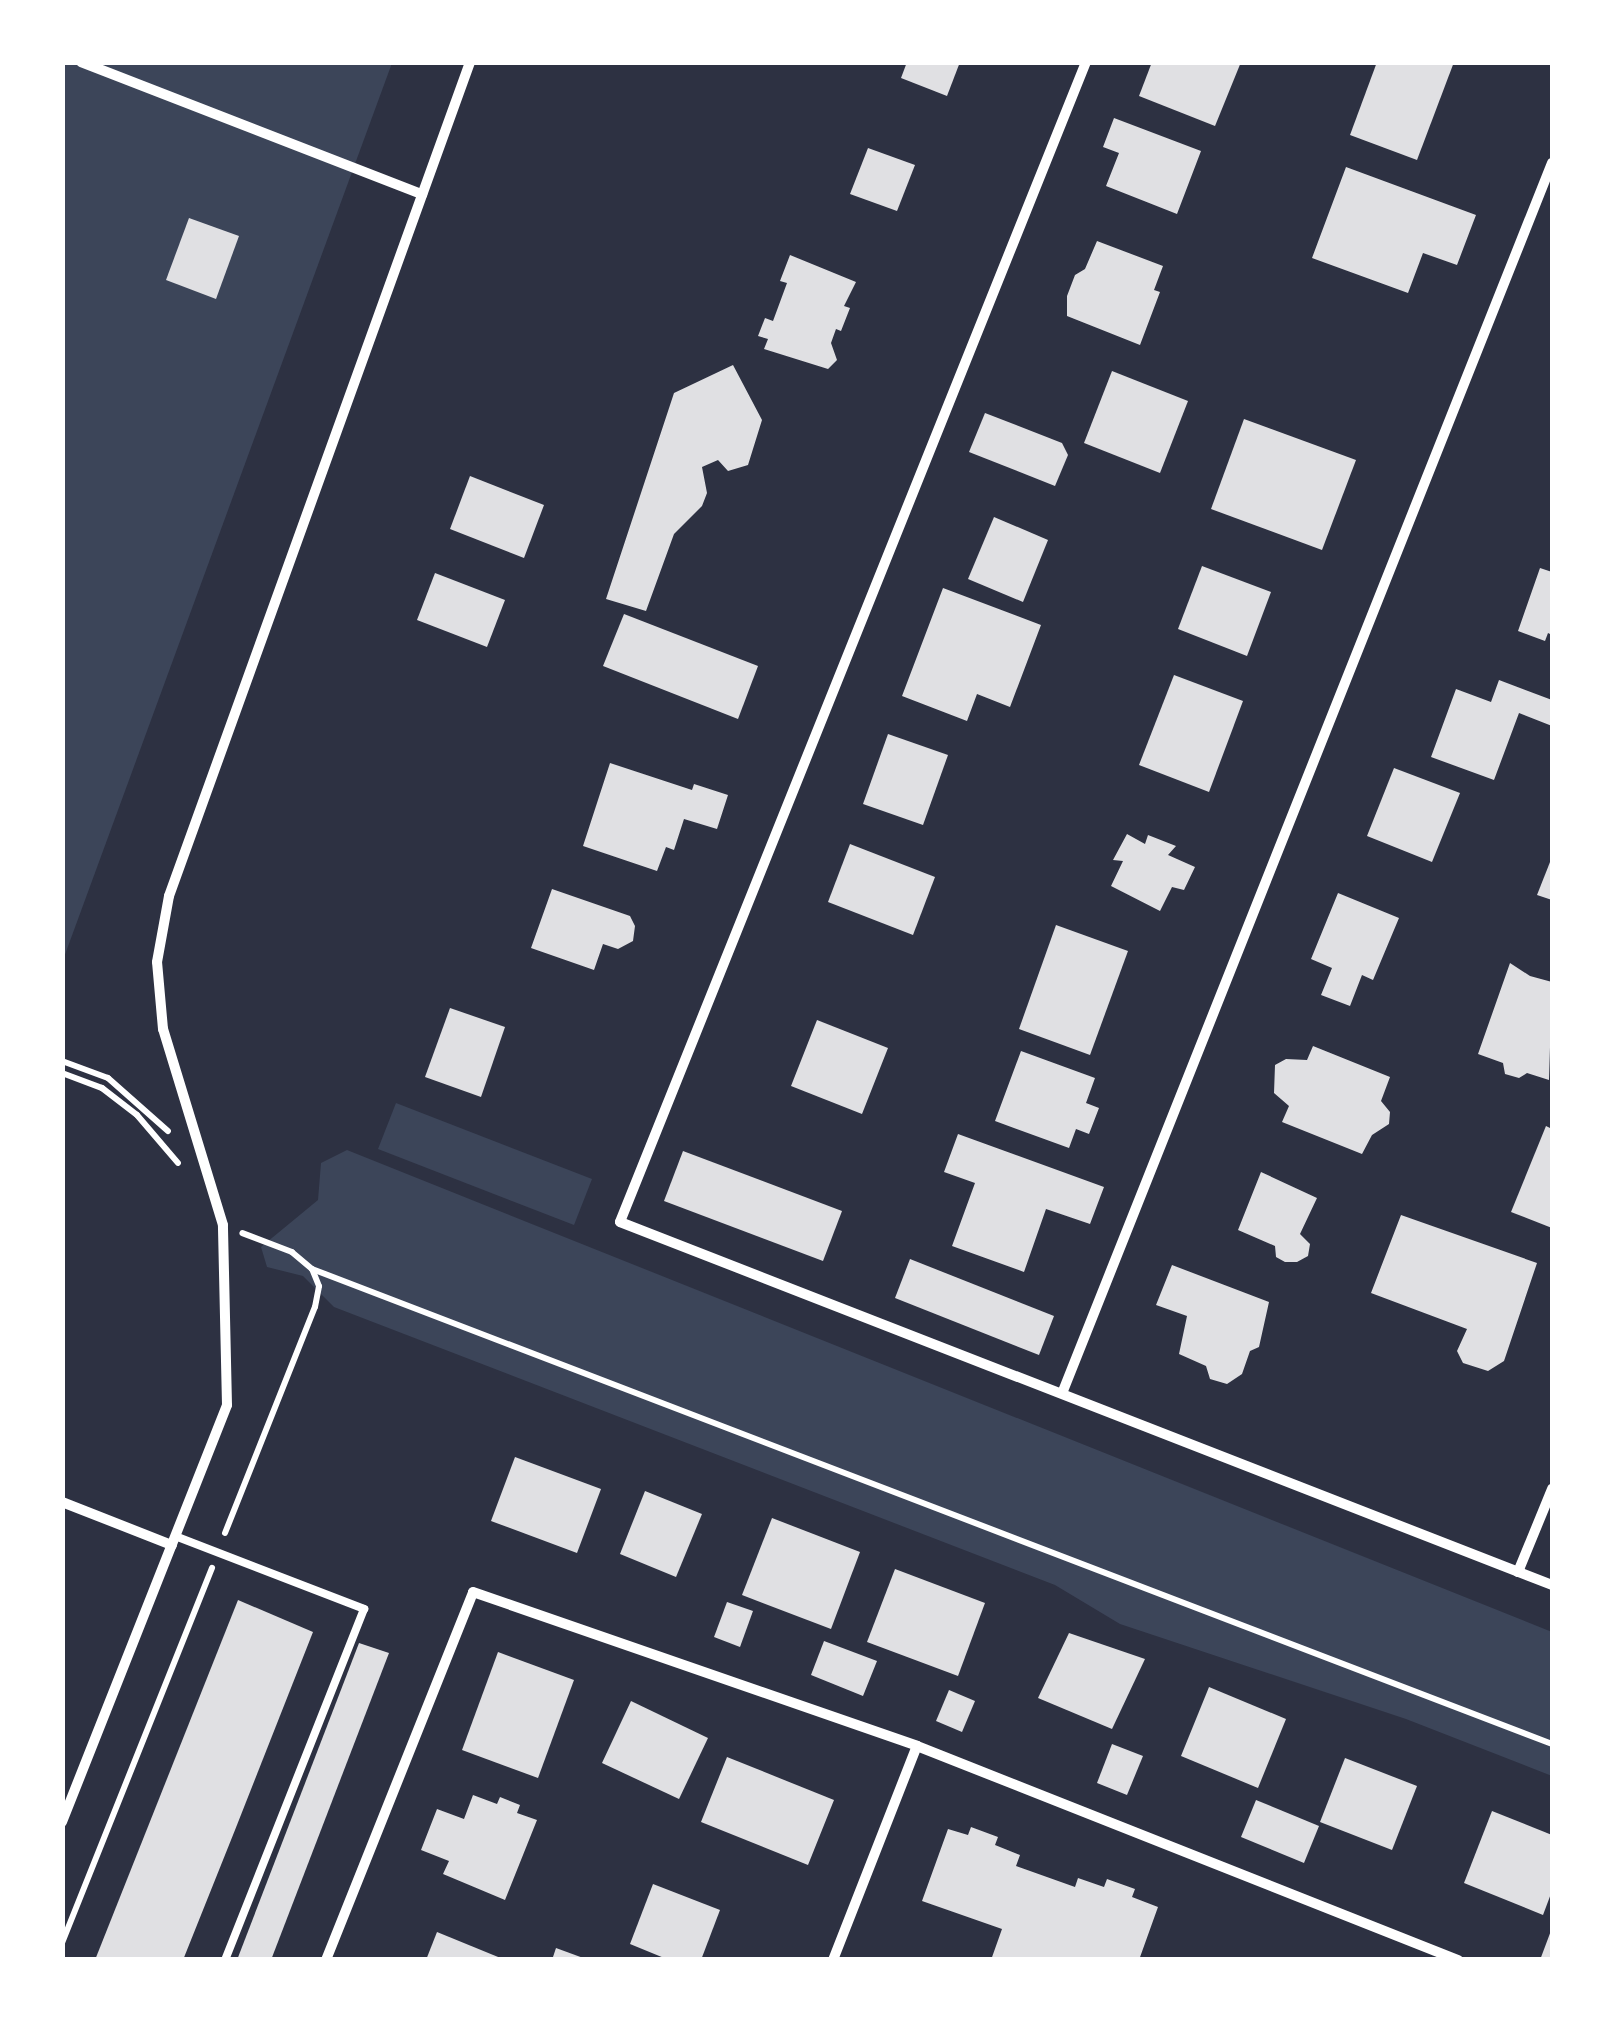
<!DOCTYPE html>
<style>
body{margin:0}
#map{position:relative;width:1615px;height:2022px;overflow:hidden;background:#2d3142;font-family:"Alegreya Sans",sans-serif}
div>[style]{position:absolute}
[style*='--x']{left:calc(var(--x)*1px);top:calc(var(--y)*1px);width:calc(var(--w)*1px);rotate:calc(var(--a)*1deg)}
.green>*{inset:0;background:#3c4559}
.building>*{inset:0;background:#e0e0e3}
.path>*{height:6px;margin:-3px;padding:0 3px;transform-origin:3px;border-radius:3px;background:#fff}
.service>*{height:8px;margin:-4px;padding:0 4px;transform-origin:4px;border-radius:4px;background:#fff}
.minor>*{height:10px;margin:-5px;padding:0 5px;transform-origin:5px;border-radius:5px;background:#fff}
span{translate:-50% -50%;white-space:nowrap;text-align:center;line-height:1.15;-webkit-text-stroke:8px #fff;paint-order:stroke}
.frame{position:absolute;inset:0;border:65px solid #fff;pointer-events:none}
</style>
<div id="map">
<div class="green">
<i style="clip-path:polygon(63px 63px,392px 63px,63px 960px)"></i>
<i style="clip-path:polygon(396px 1103px,592px 1179px,574px 1225px,378px 1149px)"></i>
<i style="clip-path:polygon(347px 1150px,1552px 1632px,1552px 1776px,1406px 1719px,1120px 1624px,1055px 1585px,334px 1307px,303px 1276px,267px 1267px,261px 1247px,318px 1200px,321px 1163px)"></i>
</div>
<div class="building">
<i style="clip-path:polygon(907px 62px,960px 62px,947px 96px,901px 78px)"></i>
<i style="clip-path:polygon(1152px 62px,1241px 62px,1215px 126px,1139px 96px)"></i>
<i style="clip-path:polygon(1377px 62px,1454px 62px,1417px 160px,1350px 135px)"></i>
<i style="clip-path:polygon(1114px 118px,1201px 151px,1177px 214px,1106px 186px,1119px 153px,1103px 147px)"></i>
<i style="clip-path:polygon(868px 148px,915px 165px,897px 211px,850px 194px)"></i>
<i style="clip-path:polygon(1346px 167px,1476px 215px,1457px 265px,1423px 253px,1408px 293px,1312px 258px)"></i>
<i style="clip-path:polygon(189px 218px,239px 236px,216px 299px,166px 280px)"></i>
<i style="clip-path:polygon(1097px 241px,1163px 266px,1154px 290px,1160px 292px,1140px 345px,1067px 316px,1067px 296px,1075px 275px,1085px 269px)"></i>
<i style="clip-path:polygon(790px 255px,856px 282px,844px 306px,850px 308px,841px 331px,836px 329px,831px 343px,837px 360px,828px 369px,764px 349px,768px 339px,758px 336px,765px 318px,773px 321px,787px 283px,780px 281px)"></i>
<i style="clip-path:polygon(733px 365px,762px 420px,748px 465px,728px 471px,718px 460px,702px 467px,707px 493px,702px 506px,674px 534px,646px 611px,606px 599px,674px 393px)"></i>
<i style="clip-path:polygon(1112px 371px,1188px 401px,1160px 473px,1084px 443px)"></i>
<i style="clip-path:polygon(985px 413px,1062px 443px,1068px 455px,1055px 486px,969px 452px)"></i>
<i style="clip-path:polygon(1244px 419px,1356px 460px,1322px 550px,1211px 509px)"></i>
<i style="clip-path:polygon(470px 476px,544px 505px,524px 558px,450px 529px)"></i>
<i style="clip-path:polygon(994px 517px,1048px 540px,1023px 602px,968px 579px)"></i>
<i style="clip-path:polygon(1202px 566px,1271px 592px,1247px 656px,1178px 629px)"></i>
<i style="clip-path:polygon(1540px 568px,1552px 572px,1552px 635px,1548px 633px,1545px 641px,1518px 631px)"></i>
<i style="clip-path:polygon(435px 573px,505px 600px,487px 647px,417px 620px)"></i>
<i style="clip-path:polygon(943px 588px,1041px 625px,1010px 707px,977px 694px,967px 721px,902px 696px)"></i>
<i style="clip-path:polygon(624px 614px,758px 666px,738px 719px,603px 666px)"></i>
<i style="clip-path:polygon(1174px 675px,1243px 701px,1209px 792px,1139px 765px)"></i>
<i style="clip-path:polygon(1499px 680px,1552px 700px,1552px 726px,1519px 713px,1494px 780px,1431px 757px,1456px 689px,1491px 702px)"></i>
<i style="clip-path:polygon(888px 734px,948px 755px,923px 825px,863px 804px)"></i>
<i style="clip-path:polygon(610px 763px,692px 790px,694px 784px,728px 795px,717px 829px,684px 819px,674px 850px,666px 847px,657px 871px,583px 846px)"></i>
<i style="clip-path:polygon(1394px 768px,1460px 793px,1432px 862px,1367px 836px)"></i>
<i style="clip-path:polygon(1127px 834px,1145px 844px,1148px 835px,1176px 846px,1168px 855px,1195px 867px,1184px 890px,1172px 887px,1160px 911px,1111px 886px,1123px 861px,1113px 860px)"></i>
<i style="clip-path:polygon(850px 844px,935px 877px,913px 935px,828px 902px)"></i>
<i style="clip-path:polygon(1552px 857px,1552px 900px,1537px 895px)"></i>
<i style="clip-path:polygon(552px 889px,630px 916px,635px 926px,633px 941px,618px 949px,603px 944px,594px 970px,531px 948px)"></i>
<i style="clip-path:polygon(1338px 893px,1399px 918px,1373px 980px,1362px 975px,1350px 1006px,1321px 995px,1332px 968px,1311px 959px)"></i>
<i style="clip-path:polygon(1056px 925px,1128px 951px,1090px 1055px,1019px 1029px)"></i>
<i style="clip-path:polygon(1510px 963px,1530px 976px,1552px 982px,1549px 1080px,1527px 1073px,1519px 1078px,1505px 1074px,1503px 1063px,1478px 1054px)"></i>
<i style="clip-path:polygon(450px 1008px,505px 1027px,481px 1097px,425px 1077px)"></i>
<i style="clip-path:polygon(817px 1020px,888px 1048px,862px 1114px,791px 1086px)"></i>
<i style="clip-path:polygon(1313px 1046px,1390px 1077px,1381px 1101px,1390px 1112px,1389px 1124px,1372px 1135px,1362px 1154px,1282px 1122px,1289px 1106px,1274px 1093px,1275px 1065px,1286px 1059px,1307px 1060px)"></i>
<i style="clip-path:polygon(1021px 1051px,1095px 1078px,1086px 1103px,1099px 1108px,1089px 1134px,1076px 1129px,1069px 1148px,995px 1121px)"></i>
<i style="clip-path:polygon(1546px 1126px,1552px 1129px,1552px 1228px,1511px 1212px)"></i>
<i style="clip-path:polygon(958px 1134px,1104px 1187px,1090px 1224px,1046px 1209px,1024px 1272px,952px 1246px,975px 1183px,944px 1172px)"></i>
<i style="clip-path:polygon(683px 1151px,842px 1211px,823px 1261px,664px 1201px)"></i>
<i style="clip-path:polygon(1261px 1172px,1317px 1198px,1300px 1234px,1310px 1244px,1308px 1256px,1297px 1262px,1285px 1262px,1276px 1257px,1275px 1246px,1238px 1230px)"></i>
<i style="clip-path:polygon(1401px 1215px,1537px 1263px,1504px 1361px,1488px 1371px,1463px 1363px,1457px 1351px,1467px 1329px,1371px 1293px)"></i>
<i style="clip-path:polygon(910px 1259px,1054px 1316px,1039px 1355px,895px 1298px)"></i>
<i style="clip-path:polygon(1172px 1265px,1269px 1302px,1259px 1347px,1250px 1351px,1242px 1374px,1227px 1384px,1210px 1379px,1206px 1366px,1179px 1354px,1187px 1316px,1156px 1305px)"></i>
<i style="clip-path:polygon(515px 1457px,601px 1489px,577px 1553px,491px 1521px)"></i>
<i style="clip-path:polygon(645px 1491px,702px 1514px,676px 1577px,620px 1554px)"></i>
<i style="clip-path:polygon(772px 1518px,860px 1552px,831px 1629px,742px 1595px)"></i>
<i style="clip-path:polygon(895px 1569px,985px 1603px,958px 1676px,867px 1642px)"></i>
<i style="clip-path:polygon(238px 1600px,313px 1632px,235px 1830px,183px 1960px,95px 1960px)"></i>
<i style="clip-path:polygon(727px 1602px,753px 1611px,740px 1647px,714px 1637px)"></i>
<i style="clip-path:polygon(1069px 1633px,1145px 1659px,1112px 1729px,1038px 1698px)"></i>
<i style="clip-path:polygon(824px 1641px,877px 1661px,863px 1696px,811px 1675px)"></i>
<i style="clip-path:polygon(359px 1643px,389px 1653px,271px 1960px,237px 1960px)"></i>
<i style="clip-path:polygon(498px 1652px,574px 1680px,538px 1778px,462px 1750px)"></i>
<i style="clip-path:polygon(1209px 1687px,1286px 1719px,1258px 1788px,1181px 1756px)"></i>
<i style="clip-path:polygon(949px 1690px,975px 1701px,962px 1732px,936px 1721px)"></i>
<i style="clip-path:polygon(631px 1701px,708px 1738px,679px 1799px,602px 1763px)"></i>
<i style="clip-path:polygon(1112px 1744px,1143px 1756px,1127px 1795px,1097px 1783px)"></i>
<i style="clip-path:polygon(727px 1757px,834px 1800px,808px 1865px,701px 1822px)"></i>
<i style="clip-path:polygon(1345px 1758px,1417px 1786px,1392px 1850px,1320px 1822px)"></i>
<i style="clip-path:polygon(473px 1795px,497px 1804px,500px 1797px,520px 1805px,517px 1813px,537px 1820px,505px 1900px,443px 1874px,449px 1861px,421px 1850px,437px 1809px,464px 1819px)"></i>
<i style="clip-path:polygon(1256px 1800px,1319px 1826px,1304px 1863px,1241px 1837px)"></i>
<i style="clip-path:polygon(1492px 1811px,1552px 1835px,1552px 1891px,1543px 1915px,1464px 1883px)"></i>
<i style="clip-path:polygon(971px 1827px,998px 1837px,995px 1845px,1020px 1855px,1016px 1866px,1075px 1887px,1078px 1878px,1104px 1887px,1107px 1879px,1135px 1889px,1132px 1897px,1158px 1907px,1139px 1960px,991px 1960px,1002px 1929px,922px 1901px,948px 1829px,968px 1835px)"></i>
<i style="clip-path:polygon(653px 1884px,720px 1910px,701px 1960px,669px 1960px,630px 1944px)"></i>
<i style="clip-path:polygon(1552px 1928px,1552px 1960px,1540px 1960px)"></i>
<i style="clip-path:polygon(437px 1932px,503px 1959px,503px 1960px,426px 1960px)"></i>
<i style="clip-path:polygon(556px 1948px,586px 1959px,586px 1960px,552px 1960px)"></i>
</div>
<div class="path">
<i style="--x:62;--y:1061;--w:49;--a:20.3"></i>
<i style="--x:108;--y:1078;--w:80;--a:41.5"></i>
<i style="--x:62;--y:1073;--w:43;--a:20.6"></i>
<i style="--x:102;--y:1088;--w:44;--a:37.6"></i>
<i style="--x:137;--y:1115;--w:63;--a:49.5"></i>
<i style="--x:312;--y:1269;--w:1328;--a:20.96"></i>
<i style="--x:225;--y:1533;--w:243;--a:-68.3"></i>
<i style="--x:315;--y:1307;--w:21;--a:-79"></i>
<i style="--x:319;--y:1286;--w:18;--a:-112"></i>
<i style="--x:312;--y:1269;--w:26;--a:-140"></i>
<i style="--x:292;--y:1252;--w:53;--a:-159.2"></i>
<i style="--x:62;--y:1943;--w:404;--a:-68.2"></i>
</div>
<div class="service">
<i style="--x:175;--y:1536;--w:203;--a:21.1"></i>
<i style="--x:364;--y:1609;--w:378;--a:111.6"></i>
</div>
<div class="minor">
<i style="--x:81;--y:62;--w:366;--a:21.2"></i>
<i style="--x:1086;--y:62;--w:1250;--a:111.89"></i>
<i style="--x:620;--y:1222;--w:1000;--a:21.28"></i>
<i style="--x:1063;--y:1391;--w:1322;--a:-68.29"></i>
<i style="--x:62;--y:1502;--w:118;--a:21.4"></i>
<i style="--x:1518;--y:1572;--w:90;--a:-67.7"></i>
<i style="--x:62;--y:1822;--w:448;--a:-68.4"></i>
<i style="--x:227;--y:1405;--w:180;--a:-91.3"></i>
<i style="--x:223;--y:1225;--w:205;--a:-107"></i>
<i style="--x:163;--y:1029;--w:67;--a:-95.1"></i>
<i style="--x:157;--y:962;--w:67;--a:-79.7"></i>
<i style="--x:169;--y:896;--w:887;--a:-70.15"></i>
<i style="--x:326;--y:1960;--w:396;--a:-68.2"></i>
<i style="--x:473;--y:1592;--w:470;--a:19.1"></i>
<i style="--x:917;--y:1746;--w:582;--a:21.58"></i>
<i style="--x:833;--y:1960;--w:230;--a:-68.6"></i>
</div>
<div class="frame"></div>
</div>
